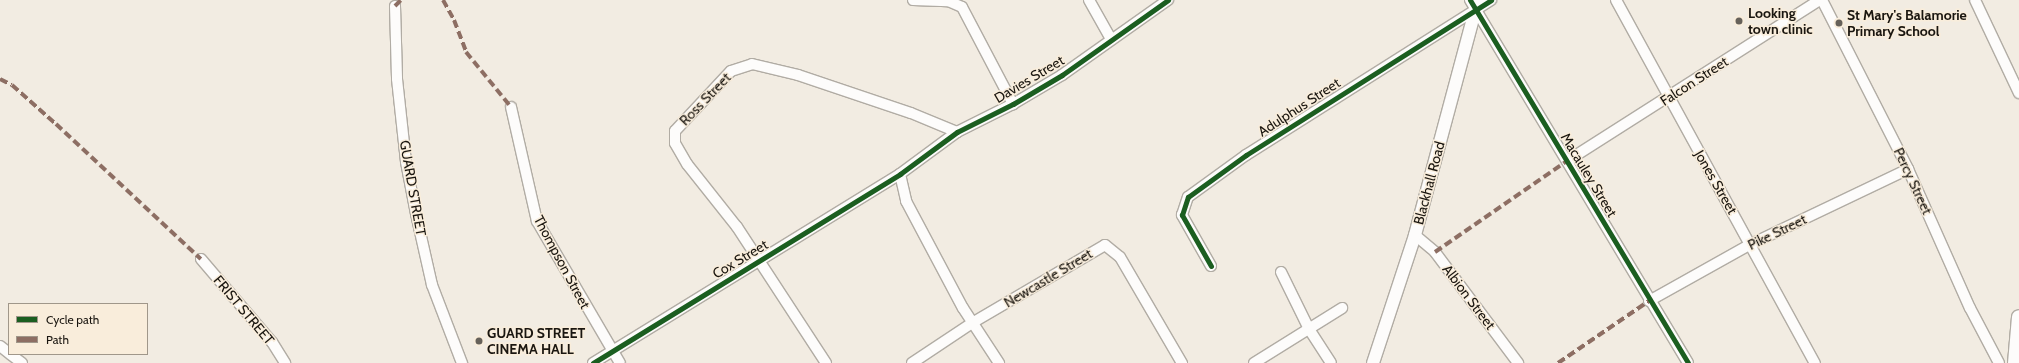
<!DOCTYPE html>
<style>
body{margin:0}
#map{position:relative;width:2019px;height:363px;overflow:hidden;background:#f2ece2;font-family:Cabin,sans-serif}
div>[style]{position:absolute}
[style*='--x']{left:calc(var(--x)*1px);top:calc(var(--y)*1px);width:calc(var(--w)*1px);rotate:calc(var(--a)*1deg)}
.roads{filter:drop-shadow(1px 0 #b1aca4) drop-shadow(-1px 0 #b1aca4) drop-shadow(0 1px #b1aca4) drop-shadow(0 -1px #b1aca4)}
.minor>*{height:10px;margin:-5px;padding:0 5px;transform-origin:5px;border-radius:5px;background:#fdfcfb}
.tertiary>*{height:12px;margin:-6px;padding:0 6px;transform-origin:6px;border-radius:6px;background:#fdfcfb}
.secondary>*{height:14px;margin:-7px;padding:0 7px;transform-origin:7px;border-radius:7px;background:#fdfcfb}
.quiet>*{height:4px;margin-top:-2px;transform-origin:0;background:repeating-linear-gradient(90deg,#8d6e63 0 8px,transparent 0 12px)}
.cycleway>*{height:5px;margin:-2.5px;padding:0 2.5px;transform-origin:2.5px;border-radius:2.5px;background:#1b5e20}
.dots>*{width:11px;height:11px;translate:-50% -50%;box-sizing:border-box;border:2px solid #f9eddb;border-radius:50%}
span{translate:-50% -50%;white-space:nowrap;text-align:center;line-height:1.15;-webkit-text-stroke:3px #f9eddb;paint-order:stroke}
.poi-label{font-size:14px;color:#1a1610;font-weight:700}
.left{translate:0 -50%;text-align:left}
.street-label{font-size:14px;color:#1a1610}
.legend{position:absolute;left:8px;top:303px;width:140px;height:52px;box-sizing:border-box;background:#f9eddb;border:1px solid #a0978a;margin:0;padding:5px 7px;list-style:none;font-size:12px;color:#1a1610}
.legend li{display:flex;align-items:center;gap:8px;height:20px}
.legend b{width:20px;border:1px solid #a0978a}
</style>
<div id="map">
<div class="roads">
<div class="minor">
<i style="--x:913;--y:0;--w:35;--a:2"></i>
<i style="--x:948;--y:1;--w:15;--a:23"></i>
<i style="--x:962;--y:7;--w:110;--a:62.3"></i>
<i style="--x:1089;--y:0;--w:45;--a:60.6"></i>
<i style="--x:1470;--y:0;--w:423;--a:59"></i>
<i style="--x:1616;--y:0;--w:414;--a:61.3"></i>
<i style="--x:1822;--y:0;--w:190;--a:63"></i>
<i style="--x:1908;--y:169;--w:152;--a:66"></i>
<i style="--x:1970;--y:308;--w:62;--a:62.2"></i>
<i style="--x:1975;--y:0;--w:103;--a:64.7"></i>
<i style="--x:395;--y:6;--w:73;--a:88.4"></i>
<i style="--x:397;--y:79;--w:83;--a:83.8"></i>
<i style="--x:406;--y:162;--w:53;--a:79.1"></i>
<i style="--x:416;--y:214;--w:73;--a:77.3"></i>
<i style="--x:432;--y:285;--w:84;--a:69"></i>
<i style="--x:511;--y:107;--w:117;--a:77.2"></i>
<i style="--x:537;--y:221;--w:164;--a:59.7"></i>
<i style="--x:1567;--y:161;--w:300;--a:-32.5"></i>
<i style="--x:900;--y:174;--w:28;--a:77"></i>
<i style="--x:906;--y:201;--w:121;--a:62"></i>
<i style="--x:963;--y:308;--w:66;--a:56.8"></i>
<i style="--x:1415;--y:235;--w:26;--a:40"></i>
<i style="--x:1435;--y:252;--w:139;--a:53.2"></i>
<i style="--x:201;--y:259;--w:109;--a:49.5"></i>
<i style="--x:272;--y:342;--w:25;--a:58"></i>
<i style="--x:1211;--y:266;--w:59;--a:-119.6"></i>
<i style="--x:1182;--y:215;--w:19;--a:-72"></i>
<i style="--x:1188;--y:197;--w:72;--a:-35.9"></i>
<i style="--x:1246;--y:155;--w:290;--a:-32.3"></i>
<i style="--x:1281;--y:272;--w:64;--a:63.8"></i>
<i style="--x:1309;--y:329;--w:40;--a:57.1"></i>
<i style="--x:1649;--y:301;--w:117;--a:-29.2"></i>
<i style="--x:1751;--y:244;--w:174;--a:-25.5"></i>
<i style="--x:0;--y:346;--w:11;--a:38"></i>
<i style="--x:10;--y:354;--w:15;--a:37"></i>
<i style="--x:593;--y:363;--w:361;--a:-31.6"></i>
<i style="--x:900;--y:174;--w:71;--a:-36.4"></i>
<i style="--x:957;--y:132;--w:63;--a:-26.6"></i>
<i style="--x:1013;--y:104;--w:57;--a:-30.6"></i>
<i style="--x:1062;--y:75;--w:130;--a:-35.3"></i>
<i style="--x:826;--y:363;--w:163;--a:-123.2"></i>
<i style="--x:737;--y:227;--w:80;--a:-128.4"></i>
<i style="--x:687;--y:164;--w:24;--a:-120"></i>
<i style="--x:675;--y:143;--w:12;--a:-90"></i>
<i style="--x:675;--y:131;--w:82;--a:-47"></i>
<i style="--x:731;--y:71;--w:22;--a:-18"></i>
<i style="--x:752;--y:64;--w:47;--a:13.4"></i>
<i style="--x:798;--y:75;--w:119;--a:18.6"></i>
<i style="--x:911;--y:113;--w:50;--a:22.4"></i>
<i style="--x:912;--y:363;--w:72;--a:-33.7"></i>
<i style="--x:972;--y:323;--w:154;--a:-30.4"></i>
<i style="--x:1105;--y:245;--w:19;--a:39"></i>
<i style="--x:1120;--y:257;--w:123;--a:59.7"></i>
<i style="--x:1254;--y:363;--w:104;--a:-32"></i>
</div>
<div class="tertiary">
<i style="--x:1373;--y:363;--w:135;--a:-71.8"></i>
<i style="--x:1415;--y:235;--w:243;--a:-75"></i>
</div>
<div class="secondary">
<i style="--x:2015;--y:363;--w:46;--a:-85"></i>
</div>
</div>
<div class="quiet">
<i style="--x:443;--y:0;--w:23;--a:61"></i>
<i style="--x:454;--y:20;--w:34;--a:69"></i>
<i style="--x:466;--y:52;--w:71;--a:50.7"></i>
<i style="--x:395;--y:6;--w:8;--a:-45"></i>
<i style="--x:0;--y:79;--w:13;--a:27"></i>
<i style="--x:12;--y:85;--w:59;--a:41.6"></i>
<i style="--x:56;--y:124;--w:198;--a:43"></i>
<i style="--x:1435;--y:252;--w:160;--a:-34.6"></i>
<i style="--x:1558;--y:363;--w:110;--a:-34.3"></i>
</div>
<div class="cycleway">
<i style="--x:1470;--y:0;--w:423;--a:59"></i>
<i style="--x:1211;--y:266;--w:59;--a:-119.6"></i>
<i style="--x:1182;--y:215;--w:19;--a:-72"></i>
<i style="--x:1188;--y:197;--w:72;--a:-35.9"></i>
<i style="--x:1246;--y:155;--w:290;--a:-32.3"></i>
<i style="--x:593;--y:363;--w:361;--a:-31.6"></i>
<i style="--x:900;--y:174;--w:71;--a:-36.4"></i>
<i style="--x:957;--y:132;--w:63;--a:-26.6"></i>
<i style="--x:1013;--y:104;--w:57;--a:-30.6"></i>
<i style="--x:1062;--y:75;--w:130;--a:-35.3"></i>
</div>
<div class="dots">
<i style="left:1739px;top:21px;background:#66615a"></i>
<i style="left:1839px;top:23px;background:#66615a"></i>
<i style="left:479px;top:341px;background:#66615a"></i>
</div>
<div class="poi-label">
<span class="left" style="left:1748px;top:21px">Looking<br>town clinic</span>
<span class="left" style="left:1847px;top:23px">St Mary's Balamorie<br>Primary School</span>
<span class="left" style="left:487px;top:341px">GUARD STREET<br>CINEMA HALL</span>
</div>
<div class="street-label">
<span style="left:1029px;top:79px;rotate:-31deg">Davies Street</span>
<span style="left:1694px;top:81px;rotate:-33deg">Falcon Street</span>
<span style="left:705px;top:99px;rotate:-46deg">Ross Street</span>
<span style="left:1299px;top:107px;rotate:-33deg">Adulphus Street</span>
<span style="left:1589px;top:175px;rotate:59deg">Macauley Street</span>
<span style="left:1913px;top:181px;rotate:65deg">Percy Street</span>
<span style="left:1716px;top:182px;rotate:60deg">Jones Street</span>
<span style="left:1429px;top:183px;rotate:-75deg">Blackhall Road</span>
<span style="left:413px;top:188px;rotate:80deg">GUARD STREET</span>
<span style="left:1777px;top:232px;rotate:-26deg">Pike Street</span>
<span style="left:740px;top:259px;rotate:-31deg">Cox Street</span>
<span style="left:562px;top:262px;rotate:62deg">Thompson Street</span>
<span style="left:1048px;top:278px;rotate:-31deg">Newcastle Street</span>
<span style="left:1469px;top:297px;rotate:53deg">Albion Street</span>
<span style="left:244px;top:310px;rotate:50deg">FRIST STREET</span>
</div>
<ul class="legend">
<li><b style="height:5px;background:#1b5e20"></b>Cycle path</li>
<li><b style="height:5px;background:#8d6e63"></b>Path</li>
</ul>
</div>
